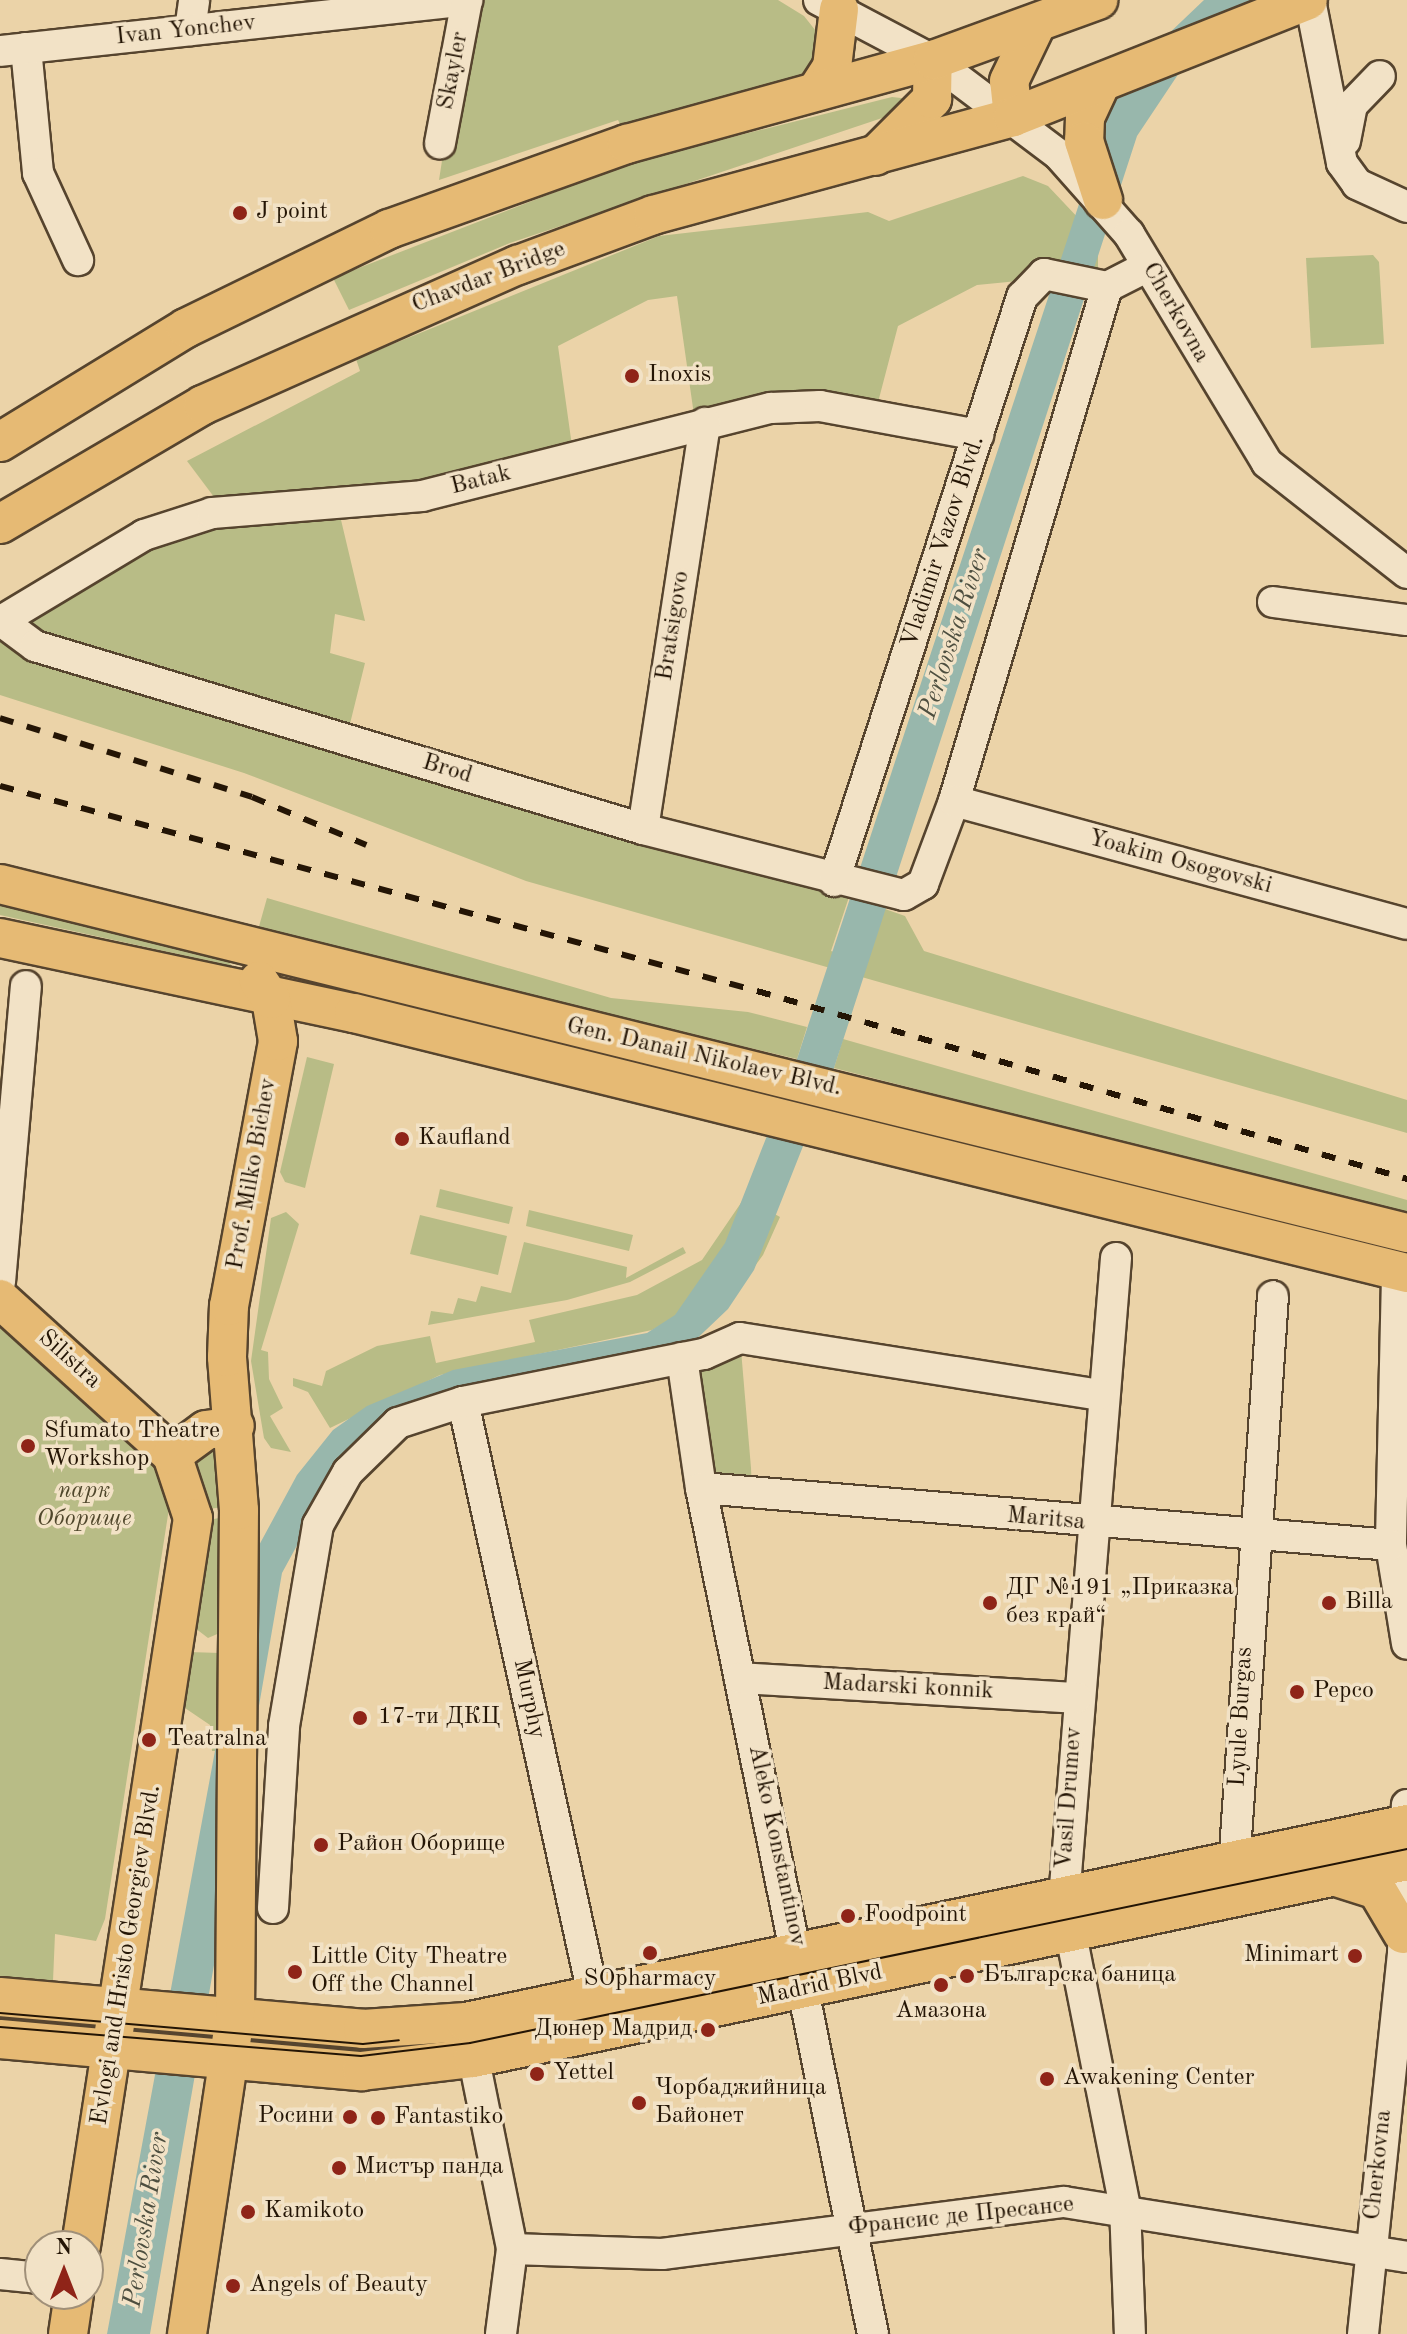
<!DOCTYPE html>
<meta charset="utf-8">
<style>
body{margin:0}
#map{position:relative;width:1407px;height:2334px;overflow:hidden;background:#ebd3a8;font-family:"Old Standard TT",serif}
div>[style]{position:absolute}
[style*='--x']{left:calc(var(--x)*1px);top:calc(var(--y)*1px);width:calc(var(--w)*1px);rotate:calc(var(--a)*1deg)}
.green>*{inset:0;background:#b8bc86}
.water>*{inset:0;background:#98b7ac}
.roads{filter:drop-shadow(2px 0 #56442e) drop-shadow(-2px 0 #56442e) drop-shadow(0 2px #56442e) drop-shadow(0 -2px #56442e)}
.minor>*{height:30px;margin:-15px;padding:0 15px;transform-origin:15px;border-radius:15px;background:#f2e2c6}
.major>*{height:38px;margin:-19px;padding:0 19px;transform-origin:19px;border-radius:19px;background:#e6ba74}
.tram>*{height:2px;margin:-1px;padding:0 1px;transform-origin:1px;border-radius:1px;background:#241505}
.rail>*{height:6px;margin-top:-3px;transform-origin:0;background:repeating-linear-gradient(90deg,#241505 0 14px,transparent 0 28px)}
.dots>*{width:22px;height:22px;translate:-50% -50%;box-sizing:border-box;border:4px solid #f2e2c6;border-radius:50%}
span{translate:-50% -50%;white-space:nowrap;text-align:center;line-height:1.15;-webkit-text-stroke:7px #f2e2c6;paint-order:stroke}
.street-label{font-size:24px;color:#241505}
.poi-label{font-size:24px;color:#241505}
.left{translate:0 -50%;text-align:left}
.right{translate:-100% -50%;text-align:right}
.park-label{font-size:24px;color:#50472c;font-style:italic}
.water-label{font-size:26px;color:#4d4e3f;font-style:italic}
.north{position:absolute;left:24px;top:2230px;width:80px;height:80px;box-sizing:border-box;background:#f2e2c6;border:2px solid #a09079;border-radius:50%;rotate:0deg;font-size:22px;font-weight:700;line-height:32px;text-align:center;color:#241505}
.north::after{content:'';display:block;margin:auto;width:28px;height:36px;background:#8f2418;clip-path:polygon(50% 0,100% 100%,50% 72%,0 100%)}
</style>
<div id="map">
<div class="green">
<i style="clip-path:polygon(467px 0,778px 0,804px 16px,827px 45px,814px 73px,621px 126px,618px 120px,439px 180px)"></i>
<i style="clip-path:polygon(892px 97px,910px 99px,900px 112px,510px 243px,349px 310px,333px 278px,633px 162px)"></i>
<i style="clip-path:polygon(1023px 176px,1048px 186px,1098px 239px,1098px 273px,977px 285px,898px 326px,876px 410px,694px 415px,677px 296px,648px 300px,558px 346px,572px 446px,421px 486px,220px 505px,187px 461px,360px 371px,356px 359px,659px 236px,868px 212px,889px 221px)"></i>
<i style="clip-path:polygon(1373px 255px,1379px 262px,1384px 344px,1311px 348px,1306px 258px)"></i>
<i style="clip-path:polygon(337px 503px,365px 621px,335px 614px,330px 653px,365px 663px,346px 740px,1px 621px,144px 535px)"></i>
<i style="clip-path:polygon(0 630px,640px 837px,849px 897px,831px 951px,867px 963px,885px 909px,905px 916px,924px 951px,1407px 1100px,1407px 1133px,526px 881px,244px 773px,0 695px)"></i>
<i style="clip-path:polygon(0 894px,220px 952px,232px 966px,0 915px)"></i>
<i style="clip-path:polygon(267px 898px,611px 998px,748px 1012px,807px 1027px,797px 1059px,617px 1017px,258px 930px)"></i>
<i style="clip-path:polygon(843px 1039px,1407px 1200px,1407px 1215px,834px 1068px)"></i>
<i style="clip-path:polygon(307px 1057px,334px 1064px,305px 1188px,285px 1182px,280px 1172px)"></i>
<i style="clip-path:polygon(440px 1189px,513px 1207px,509px 1224px,436px 1207px)"></i>
<i style="clip-path:polygon(745px 1197px,780px 1217px,763px 1255px,747px 1277px,652px 1330px,440px 1375px,330px 1428px,308px 1392px,293px 1386px,293px 1378px,322px 1386px,326px 1371px,377px 1346px,430px 1336px,436px 1363px,535px 1342px,529px 1320px,637px 1295px,702px 1260px)"></i>
<i style="clip-path:polygon(529px 1210px,633px 1235px,629px 1251px,526px 1226px)"></i>
<i style="clip-path:polygon(286px 1212px,299px 1224px,261px 1350px,268px 1352px,269px 1379px,283px 1408px,270px 1416px,291px 1452px,271px 1448px,264px 1438px,251px 1361px,271px 1218px)"></i>
<i style="clip-path:polygon(420px 1215px,507px 1236px,498px 1275px,410px 1254px)"></i>
<i style="clip-path:polygon(524px 1242px,627px 1267px,626px 1278px,683px 1247px,686px 1253px,630px 1282px,567px 1300px,428px 1325px,431px 1311px,453px 1314px,458px 1298px,476px 1302px,481px 1286px,511px 1293px)"></i>
<i style="clip-path:polygon(0 1322px,150px 1452px,170px 1502px,105px 1919px,96px 1941px,55px 1934px,53px 1981px,0 1978px)"></i>
<i style="clip-path:polygon(740px 1338px,751px 1468px,752px 1493px,701px 1488px,682px 1358px)"></i>
<i style="clip-path:polygon(214px 1435px,224px 1507px,208px 1509px,192px 1457px)"></i>
<i style="clip-path:polygon(224px 1517px,222px 1632px,208px 1638px,195px 1628px,209px 1520px)"></i>
<i style="clip-path:polygon(189px 1652px,220px 1653px,219px 1751px,212px 1751px,210px 1725px,182px 1706px)"></i>
</div>
<div class="water">
<i style="clip-path:polygon(1204px 0,1267px 0,1197px 46px,1137px 136px,834px 1068px,754px 1270px,728px 1309px,686px 1349px,454px 1402px,331px 1483px,282px 1573px,150px 2334px,107px 2334px,250px 1562px,297px 1475px,333px 1430px,367px 1406px,453px 1370px,647px 1333px,675px 1315px,725px 1243px,797px 1059px,1112px 104px,1141px 60px)"></i>
</div>
<div class="roads">
<div class="minor">
<i style="--x:819;--y:0;--w:129;--a:27.8"></i>
<i style="--x:933;--y:60;--w:158;--a:37"></i>
<i style="--x:1059;--y:155;--w:106;--a:48.5"></i>
<i style="--x:1129;--y:234;--w:267;--a:58.9"></i>
<i style="--x:1267;--y:463;--w:178;--a:38.2"></i>
<i style="--x:1310;--y:0;--w:166;--a:78.9"></i>
<i style="--x:1342;--y:163;--w:26;--a:54"></i>
<i style="--x:1357;--y:184;--w:55;--a:24.7"></i>
<i style="--x:190;--y:30;--w:30;--a:-82"></i>
<i style="--x:26;--y:48;--w:126;--a:84.5"></i>
<i style="--x:38;--y:173;--w:96;--a:65.3"></i>
<i style="--x:0;--y:51;--w:470;--a:-6.2"></i>
<i style="--x:467;--y:0;--w:146;--a:100.7"></i>
<i style="--x:1345;--y:141;--w:37;--a:-79"></i>
<i style="--x:1352;--y:105;--w:40;--a:-46"></i>
<i style="--x:1273;--y:602;--w:135;--a:7.7"></i>
<i style="--x:0;--y:620;--w:44;--a:36.6"></i>
<i style="--x:35;--y:646;--w:635;--a:16.75"></i>
<i style="--x:643;--y:829;--w:269;--a:14.2"></i>
<i style="--x:904;--y:895;--w:22;--a:-30"></i>
<i style="--x:923;--y:884;--w:89;--a:-69.5"></i>
<i style="--x:954;--y:801;--w:536;--a:-73.42"></i>
<i style="--x:1;--y:621;--w:167;--a:-31"></i>
<i style="--x:144;--y:535;--w:71;--a:-17.9"></i>
<i style="--x:212;--y:513;--w:211;--a:-4.6"></i>
<i style="--x:422;--y:496;--w:360;--a:-14.2"></i>
<i style="--x:771;--y:408;--w:49;--a:-2.3"></i>
<i style="--x:820;--y:406;--w:161;--a:10.4"></i>
<i style="--x:954;--y:801;--w:469;--a:15.2"></i>
<i style="--x:643;--y:829;--w:411;--a:-81.3"></i>
<i style="--x:834;--y:881;--w:614;--a:-72.16"></i>
<i style="--x:1022;--y:297;--w:32;--a:-46"></i>
<i style="--x:1044;--y:274;--w:64;--a:11.7"></i>
<i style="--x:1107;--y:287;--w:46;--a:-27.1"></i>
<i style="--x:1116;--y:1258;--w:643;--a:94.64"></i>
<i style="--x:1064;--y:1899;--w:313;--a:78.8"></i>
<i style="--x:1125;--y:2206;--w:128;--a:87.8"></i>
<i style="--x:1397;--y:1276;--w:269;--a:91.3"></i>
<i style="--x:1391;--y:1545;--w:100;--a:80.8"></i>
<i style="--x:0;--y:1282;--w:297;--a:-85"></i>
<i style="--x:682;--y:1358;--w:131;--a:81.7"></i>
<i style="--x:701;--y:1488;--w:863;--a:78.51"></i>
<i style="--x:463;--y:1402;--w:630;--a:77.62"></i>
<i style="--x:701;--y:1488;--w:692;--a:4.72"></i>
<i style="--x:740;--y:1678;--w:337;--a:3.4"></i>
<i style="--x:1233;--y:1881;--w:586;--a:-86.09"></i>
<i style="--x:273;--y:1908;--w:182;--a:-86.5"></i>
<i style="--x:284;--y:1726;--w:204;--a:-80.4"></i>
<i style="--x:318;--y:1525;--w:61;--a:-60.5"></i>
<i style="--x:348;--y:1472;--w:70;--a:-44.4"></i>
<i style="--x:398;--y:1423;--w:68;--a:-17.9"></i>
<i style="--x:463;--y:1402;--w:246;--a:-11.3"></i>
<i style="--x:704;--y:1354;--w:39;--a:-24"></i>
<i style="--x:740;--y:1338;--w:363;--a:9"></i>
<i style="--x:469;--y:2035;--w:218;--a:78.6"></i>
<i style="--x:512;--y:2249;--w:86;--a:97.4"></i>
<i style="--x:512;--y:2249;--w:150;--a:1.9"></i>
<i style="--x:662;--y:2254;--w:405;--a:-7.4"></i>
<i style="--x:1064;--y:2202;--w:347;--a:9.1"></i>
<i style="--x:0;--y:2274;--w:40;--a:5.7"></i>
<i style="--x:1363;--y:2334;--w:383;--a:-84"></i>
<i style="--x:1403;--y:1953;--w:148;--a:-88.5"></i>
</div>
<div class="major">
<i style="--x:1101;--y:83;--w:38;--a:115"></i>
<i style="--x:1085;--y:117;--w:24;--a:92"></i>
<i style="--x:1084;--y:141;--w:62;--a:72.1"></i>
<i style="--x:819;--y:87;--w:24;--a:-57"></i>
<i style="--x:832;--y:67;--w:58;--a:-83.1"></i>
<i style="--x:1013;--y:117;--w:36;--a:-96"></i>
<i style="--x:1009;--y:81;--w:62;--a:-64.3"></i>
<i style="--x:875;--y:156;--w:81;--a:-45"></i>
<i style="--x:932;--y:99;--w:39;--a:-89"></i>
<i style="--x:0;--y:442;--w:218;--a:-31.5"></i>
<i style="--x:186;--y:328;--w:226;--a:-26"></i>
<i style="--x:389;--y:229;--w:253;--a:-19.7"></i>
<i style="--x:627;--y:144;--w:317;--a:-15.4"></i>
<i style="--x:933;--y:60;--w:176;--a:-20"></i>
<i style="--x:0;--y:524;--w:235;--a:-30.4"></i>
<i style="--x:203;--y:405;--w:345;--a:-24"></i>
<i style="--x:518;--y:265;--w:144;--a:-20.3"></i>
<i style="--x:653;--y:215;--w:373;--a:-15.2"></i>
<i style="--x:1013;--y:117;--w:317;--a:-21.6"></i>
<i style="--x:0;--y:884;--w:1450;--a:13.93"></i>
<i style="--x:0;--y:938;--w:362;--a:12"></i>
<i style="--x:354;--y:1013;--w:1085;--a:13.87"></i>
<i style="--x:0;--y:1299;--w:232;--a:42.2"></i>
<i style="--x:172;--y:1455;--w:66;--a:71.6"></i>
<i style="--x:193;--y:1518;--w:737;--a:98.75"></i>
<i style="--x:172;--y:1455;--w:42;--a:-36.3"></i>
<i style="--x:206;--y:1430;--w:29;--a:-8"></i>
<i style="--x:1336;--y:1877;--w:43;--a:17.6"></i>
<i style="--x:1377;--y:1890;--w:51;--a:59.4"></i>
<i style="--x:0;--y:1997;--w:364;--a:5"></i>
<i style="--x:363;--y:2029;--w:103;--a:-3.9"></i>
<i style="--x:466;--y:2022;--w:962;--a:-11.88"></i>
<i style="--x:0;--y:2039;--w:363;--a:5.1"></i>
<i style="--x:362;--y:2071;--w:112;--a:-6.7"></i>
<i style="--x:473;--y:2058;--w:955;--a:-11.91"></i>
<i style="--x:68;--y:2334;--w:40;--a:-81.5"></i>
<i style="--x:187;--y:2334;--w:321;--a:-81.4"></i>
<i style="--x:235;--y:2017;--w:507;--a:-89.55"></i>
<i style="--x:239;--y:1510;--w:153;--a:-94.5"></i>
<i style="--x:227;--y:1357;--w:51;--a:-87.8"></i>
<i style="--x:229;--y:1306;--w:269;--a:-79.5"></i>
<i style="--x:278;--y:1041;--w:43;--a:-99.5"></i>
<i style="--x:271;--y:999;--w:22;--a:-124"></i>
</div>
</div>
<div class="tram">
<i style="--x:0;--y:2013;--w:364;--a:4.9"></i>
<i style="--x:363;--y:2044;--w:36;--a:-6"></i>
<i style="--x:0;--y:2027;--w:362;--a:4.6"></i>
<i style="--x:361;--y:2056;--w:110;--a:-6.8"></i>
<i style="--x:470;--y:2043;--w:957;--a:-11.7"></i>
</div>
<div class="rail">
<i style="--x:0;--y:718;--w:264;--a:17.4"></i>
<i style="--x:252;--y:797;--w:124;--a:22.8"></i>
<i style="--x:0;--y:786;--w:784;--a:15.15"></i>
<i style="--x:757;--y:991;--w:677;--a:16.13"></i>
</div>
<div class="dots">
<i style="left:240px;top:213px;background:#8f2418"></i>
<i style="left:632px;top:376px;background:#8f2418"></i>
<i style="left:402px;top:1139px;background:#8f2418"></i>
<i style="left:28px;top:1446px;background:#8f2418"></i>
<i style="left:990px;top:1603px;background:#8f2418"></i>
<i style="left:1329px;top:1603px;background:#8f2418"></i>
<i style="left:1297px;top:1692px;background:#8f2418"></i>
<i style="left:360px;top:1718px;background:#8f2418"></i>
<i style="left:149px;top:1740px;background:#8f2418"></i>
<i style="left:321px;top:1845px;background:#8f2418"></i>
<i style="left:848px;top:1916px;background:#8f2418"></i>
<i style="left:650px;top:1953px;background:#8f2418"></i>
<i style="left:1355px;top:1956px;background:#8f2418"></i>
<i style="left:295px;top:1972px;background:#8f2418"></i>
<i style="left:967px;top:1976px;background:#8f2418"></i>
<i style="left:941px;top:1985px;background:#8f2418"></i>
<i style="left:708px;top:2030px;background:#8f2418"></i>
<i style="left:537px;top:2074px;background:#8f2418"></i>
<i style="left:1047px;top:2079px;background:#8f2418"></i>
<i style="left:639px;top:2103px;background:#8f2418"></i>
<i style="left:350px;top:2117px;background:#8f2418"></i>
<i style="left:378px;top:2118px;background:#8f2418"></i>
<i style="left:339px;top:2168px;background:#8f2418"></i>
<i style="left:248px;top:2212px;background:#8f2418"></i>
<i style="left:233px;top:2286px;background:#8f2418"></i>
</div>
<div class="street-label">
<span style="left:186px;top:31px;rotate:-6deg">Ivan Yonchev</span>
<span style="left:454px;top:71px;rotate:-79deg">Skayler</span>
<span style="left:489px;top:278px;rotate:-21deg">Chavdar Bridge</span>
<span style="left:1175px;top:313px;rotate:60deg">Cherkovna</span>
<span style="left:481px;top:481px;rotate:-14deg">Batak</span>
<span style="left:944px;top:542px;rotate:-72deg">Vladimir Vazov Blvd.</span>
<span style="left:674px;top:626px;rotate:-81deg">Bratsigovo</span>
<span style="left:447px;top:770px;rotate:17deg">Brod</span>
<span style="left:1180px;top:863px;rotate:15deg">Yoakim Osogovski</span>
<span style="left:704px;top:1058px;rotate:13deg">Gen. Danail Nikolaev Blvd.</span>
<span style="left:253px;top:1174px;rotate:-80deg">Prof. Milko Bichev</span>
<span style="left:69px;top:1360px;rotate:42deg">Silistra</span>
<span style="left:1046px;top:1520px;rotate:5deg">Maritsa</span>
<span style="left:908px;top:1688px;rotate:3deg">Madarski konnik</span>
<span style="left:528px;top:1699px;rotate:78deg">Murphy</span>
<span style="left:1242px;top:1717px;rotate:-87deg">Lyule Burgas</span>
<span style="left:1070px;top:1798px;rotate:-86deg">Vasil Drumev</span>
<span style="left:776px;top:1846px;rotate:78deg">Aleko Konstantinov</span>
<span style="left:127px;top:1955px;rotate:-81deg">Evlogi and Hristo Georgiev Blvd.</span>
<span style="left:820px;top:1986px;rotate:-12deg">Madrid Blvd</span>
<span style="left:1379px;top:2165px;rotate:-84deg">Cherkovna</span>
<span style="left:961px;top:2217px;rotate:-6deg">Франсис де Пресансе</span>
</div>
<div class="poi-label">
<span class="left" style="left:256px;top:213px">J point</span>
<span class="left" style="left:648px;top:376px">Inoxis</span>
<span class="left" style="left:418px;top:1139px">Kaufland</span>
<span class="left" style="left:44px;top:1446px">Sfumato Theatre<br>Workshop</span>
<span class="left" style="left:1006px;top:1603px">ДГ №191 „Приказка<br>без край“</span>
<span class="left" style="left:1345px;top:1603px">Billa</span>
<span class="left" style="left:1313px;top:1692px">Pepco</span>
<span class="left" style="left:378px;top:1718px">17-ти ДКЦ</span>
<span class="left" style="left:167px;top:1740px">Teatralna</span>
<span class="left" style="left:337px;top:1845px">Район Оборище</span>
<span class="left" style="left:864px;top:1916px">Foodpoint</span>
<span class="right" style="left:1339px;top:1956px">Minimart</span>
<span class="left" style="left:311px;top:1972px">Little City Theatre<br>Off the Channel</span>
<span class="left" style="left:983px;top:1976px">Българска баница</span>
<span style="left:650px;top:1980px">SOpharmacy</span>
<span style="left:941px;top:2012px">Амазона</span>
<span class="right" style="left:692px;top:2030px">Дюнер Мадрид</span>
<span class="left" style="left:553px;top:2074px">Yettel</span>
<span class="left" style="left:1063px;top:2079px">Awakening Center</span>
<span class="left" style="left:655px;top:2103px">Чорбаджийница<br>Байонет</span>
<span class="right" style="left:334px;top:2117px">Росини</span>
<span class="left" style="left:394px;top:2118px">Fantastiko</span>
<span class="left" style="left:355px;top:2168px">Мистър панда</span>
<span class="left" style="left:264px;top:2212px">Kamikoto</span>
<span class="left" style="left:249px;top:2286px">Angels of Beauty</span>
</div>
<div class="park-label">
<span style="left:84px;top:1506px">парк<br>Оборище</span>
</div>
<div class="water-label">
<span style="left:955px;top:634px;rotate:-72deg">Perlovska River</span>
<span style="left:147px;top:2220px;rotate:-81deg">Perlovska River</span>
</div>
<div class="north">N</div>
</div>
